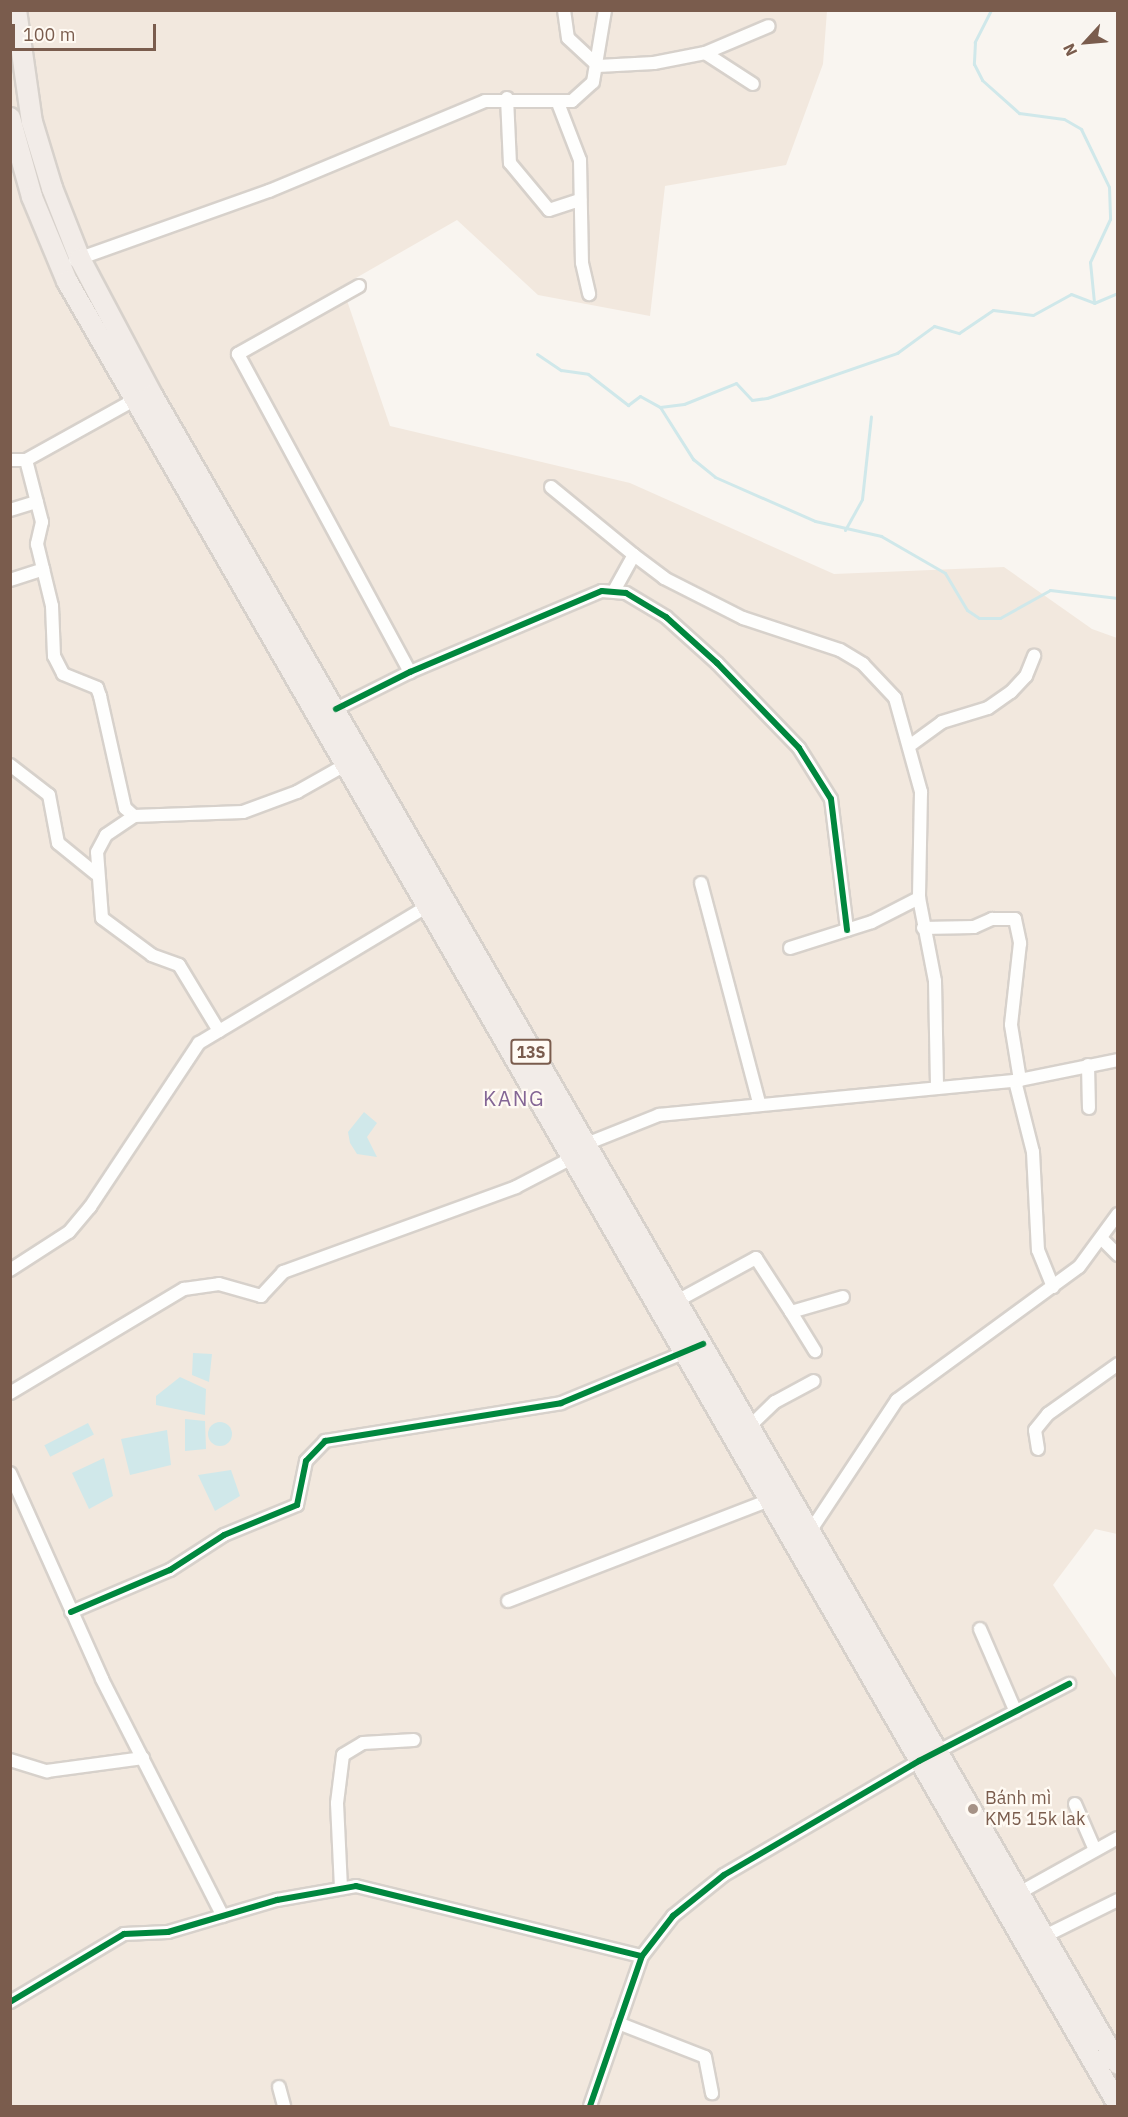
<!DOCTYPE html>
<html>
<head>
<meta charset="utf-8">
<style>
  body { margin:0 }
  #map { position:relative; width:1128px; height:2117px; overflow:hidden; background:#f9f5f0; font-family:"IBM Plex Sans",sans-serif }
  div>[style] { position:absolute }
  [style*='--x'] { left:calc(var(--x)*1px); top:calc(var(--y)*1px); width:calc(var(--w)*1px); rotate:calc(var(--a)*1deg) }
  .residential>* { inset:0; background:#f2e8de }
  .water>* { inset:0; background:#d0e8ea; transform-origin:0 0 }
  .round { border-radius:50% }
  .stream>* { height:3px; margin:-1.5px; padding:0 1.5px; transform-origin:1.5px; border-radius:1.5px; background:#d0e8ea }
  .roads { filter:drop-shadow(2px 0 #d7d1cb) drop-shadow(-2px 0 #d7d1cb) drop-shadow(0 2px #d7d1cb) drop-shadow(0 -2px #d7d1cb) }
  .minor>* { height:12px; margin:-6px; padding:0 6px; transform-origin:6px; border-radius:6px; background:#fefefd }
  .trunk>* { height:20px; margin:-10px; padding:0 10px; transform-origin:10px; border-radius:10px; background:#f2ece8 }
  .cycleway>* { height:6px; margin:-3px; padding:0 3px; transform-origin:3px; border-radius:3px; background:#00873e }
  .dots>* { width:16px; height:16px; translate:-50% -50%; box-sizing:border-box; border:3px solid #fffaf3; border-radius:50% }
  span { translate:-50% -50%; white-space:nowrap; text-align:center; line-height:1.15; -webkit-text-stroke:4.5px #fffaf3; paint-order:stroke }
  .shield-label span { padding:2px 4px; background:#fffaf3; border:2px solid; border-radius:4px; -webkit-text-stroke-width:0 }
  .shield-label { font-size:16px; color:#7a5c4d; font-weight:700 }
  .poi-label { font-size:18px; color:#7a5c4d }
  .left { translate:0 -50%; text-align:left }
  .quarter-label { font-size:21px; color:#846695; letter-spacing:1.5px }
  .frame { position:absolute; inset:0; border:12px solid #7a5c4d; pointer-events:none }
  .north { position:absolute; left:1056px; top:12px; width:60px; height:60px; -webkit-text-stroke:4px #fffaf3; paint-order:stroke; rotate:244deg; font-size:16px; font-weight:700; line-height:24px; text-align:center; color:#7a5c4d }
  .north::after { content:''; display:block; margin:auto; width:21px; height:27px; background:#7a5c4d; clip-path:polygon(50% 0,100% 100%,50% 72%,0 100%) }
  .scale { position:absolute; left:12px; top:24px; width:144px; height:27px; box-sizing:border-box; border:3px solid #7a5c4d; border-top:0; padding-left:8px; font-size:18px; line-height:21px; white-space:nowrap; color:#7a5c4d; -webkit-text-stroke:4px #fffaf3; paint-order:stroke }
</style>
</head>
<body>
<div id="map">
  <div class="residential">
    <i style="clip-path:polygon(11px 11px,827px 11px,823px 64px,786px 165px,665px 186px,650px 316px,538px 295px,457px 220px,342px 286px,390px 426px,630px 483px,834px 574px,1004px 567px,1092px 629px,1117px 638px,1117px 1534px,1095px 1529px,1053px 1585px,1117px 1679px,1117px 2106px,11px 2106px)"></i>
  </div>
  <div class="water">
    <i style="clip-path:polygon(364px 1112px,377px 1123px,367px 1137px,377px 1157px,357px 1154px,350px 1143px,348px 1132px)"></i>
    <i style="clip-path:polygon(193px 1353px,212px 1354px,209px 1382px,192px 1375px)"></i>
    <i style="clip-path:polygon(180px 1377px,206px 1389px,205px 1415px,156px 1405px,156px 1396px)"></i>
    <i style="clip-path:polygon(185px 1419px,205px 1421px,206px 1449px,185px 1451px)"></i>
    <i class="round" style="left:208px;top:1422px;width:24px;height:24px"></i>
    <i style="left:88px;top:1423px;width:13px;height:49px;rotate:63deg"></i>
    <i style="clip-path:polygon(167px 1430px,171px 1465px,130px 1475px,121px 1439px)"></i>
    <i style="clip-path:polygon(104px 1458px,113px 1496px,89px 1509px,72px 1473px)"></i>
    <i style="clip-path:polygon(231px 1470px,240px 1496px,215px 1511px,198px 1475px)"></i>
  </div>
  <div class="stream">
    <i style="--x:991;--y:10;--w:36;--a:117"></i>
    <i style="--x:975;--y:42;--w:22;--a:93"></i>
    <i style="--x:974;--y:64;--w:18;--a:63"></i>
    <i style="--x:982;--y:80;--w:50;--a:41.7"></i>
    <i style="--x:1019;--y:113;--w:45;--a:7.6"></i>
    <i style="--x:1064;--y:119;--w:20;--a:30"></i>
    <i style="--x:1081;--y:129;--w:64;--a:64.2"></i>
    <i style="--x:1109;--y:187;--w:32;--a:88"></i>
    <i style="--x:1110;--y:219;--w:47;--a:114.9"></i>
    <i style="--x:1090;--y:262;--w:40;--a:84.3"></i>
    <i style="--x:537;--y:354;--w:29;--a:34"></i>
    <i style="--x:561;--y:370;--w:27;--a:8"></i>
    <i style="--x:588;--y:374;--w:51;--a:37.8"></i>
    <i style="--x:628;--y:405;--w:15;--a:-37"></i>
    <i style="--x:640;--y:396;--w:23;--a:29"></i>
    <i style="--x:660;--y:407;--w:24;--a:-7"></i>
    <i style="--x:684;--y:404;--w:56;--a:-22"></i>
    <i style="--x:736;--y:383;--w:23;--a:47"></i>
    <i style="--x:752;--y:400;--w:15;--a:-8"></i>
    <i style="--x:767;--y:398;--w:138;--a:-19.1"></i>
    <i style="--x:897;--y:353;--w:46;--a:-36.1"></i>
    <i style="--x:934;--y:326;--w:26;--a:16"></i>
    <i style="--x:959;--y:333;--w:41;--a:-34.1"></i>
    <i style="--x:993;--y:310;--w:40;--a:7.1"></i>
    <i style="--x:1033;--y:315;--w:43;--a:-28.9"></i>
    <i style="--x:1071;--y:294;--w:25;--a:21"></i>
    <i style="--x:1094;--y:303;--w:26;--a:-23"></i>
    <i style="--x:660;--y:407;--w:62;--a:57.6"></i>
    <i style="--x:693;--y:459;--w:28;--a:39"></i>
    <i style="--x:715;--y:477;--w:109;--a:23.7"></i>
    <i style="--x:815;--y:521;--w:68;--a:12.8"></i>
    <i style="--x:881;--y:536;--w:74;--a:30"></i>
    <i style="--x:945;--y:573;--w:43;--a:59.3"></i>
    <i style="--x:967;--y:610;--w:14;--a:34"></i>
    <i style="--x:979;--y:618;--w:21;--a:0"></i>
    <i style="--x:1000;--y:618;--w:57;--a:-29.2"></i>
    <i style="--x:1050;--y:590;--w:68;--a:6.7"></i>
    <i style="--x:845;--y:530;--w:35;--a:-61"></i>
    <i style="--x:862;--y:499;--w:83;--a:-83.8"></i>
  </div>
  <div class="roads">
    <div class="minor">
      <i style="--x:564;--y:10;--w:28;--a:82"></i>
      <i style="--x:568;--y:38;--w:41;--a:43"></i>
      <i style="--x:598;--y:66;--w:56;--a:-3.1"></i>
      <i style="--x:654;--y:63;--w:52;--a:-11.1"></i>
      <i style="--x:705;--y:53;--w:57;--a:32.9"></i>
      <i style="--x:705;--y:53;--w:69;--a:-22.9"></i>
      <i style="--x:507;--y:98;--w:65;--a:87.4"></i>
      <i style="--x:510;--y:163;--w:61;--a:50.3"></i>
      <i style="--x:549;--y:210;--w:33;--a:-18"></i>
      <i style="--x:558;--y:103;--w:61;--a:68.9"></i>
      <i style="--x:580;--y:160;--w:103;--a:88.9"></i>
      <i style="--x:582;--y:263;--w:32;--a:77"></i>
      <i style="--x:75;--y:260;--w:206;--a:-19.6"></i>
      <i style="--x:269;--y:191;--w:234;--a:-22.6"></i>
      <i style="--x:485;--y:101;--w:87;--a:0"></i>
      <i style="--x:572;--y:101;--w:28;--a:-42"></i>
      <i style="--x:593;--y:82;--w:73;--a:-80.5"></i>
      <i style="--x:359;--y:286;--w:139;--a:150.7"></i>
      <i style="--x:238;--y:354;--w:362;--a:61.6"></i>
      <i style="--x:134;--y:400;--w:124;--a:150.9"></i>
      <i style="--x:26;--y:460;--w:64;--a:75.5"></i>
      <i style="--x:42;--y:522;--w:23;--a:103"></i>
      <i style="--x:37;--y:544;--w:64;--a:76.4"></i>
      <i style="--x:52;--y:606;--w:50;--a:87.7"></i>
      <i style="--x:54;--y:656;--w:20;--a:63"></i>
      <i style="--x:63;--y:674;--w:37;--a:22"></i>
      <i style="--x:97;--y:688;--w:9;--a:69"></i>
      <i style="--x:100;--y:696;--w:115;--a:77.4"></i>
      <i style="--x:125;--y:808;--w:12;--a:42"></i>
      <i style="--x:10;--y:460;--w:16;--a:0"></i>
      <i style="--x:551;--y:487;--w:107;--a:39.3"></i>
      <i style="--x:10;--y:510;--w:28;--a:-17"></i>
      <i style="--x:10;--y:580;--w:35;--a:-18"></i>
      <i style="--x:615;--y:589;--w:39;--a:-61"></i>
      <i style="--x:634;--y:555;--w:38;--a:37"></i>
      <i style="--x:664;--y:578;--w:89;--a:26.9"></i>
      <i style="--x:743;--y:618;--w:102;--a:18.3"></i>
      <i style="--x:840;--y:650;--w:27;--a:31"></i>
      <i style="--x:863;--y:664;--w:47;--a:46.7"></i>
      <i style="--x:895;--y:698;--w:98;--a:74.5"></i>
      <i style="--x:921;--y:792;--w:106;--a:91.1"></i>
      <i style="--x:919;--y:898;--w:85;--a:79.1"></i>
      <i style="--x:935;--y:981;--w:107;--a:88.9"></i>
      <i style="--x:336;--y:709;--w:83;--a:-26.6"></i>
      <i style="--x:410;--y:672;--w:208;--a:-22.9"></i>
      <i style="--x:602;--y:591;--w:24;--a:5"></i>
      <i style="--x:626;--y:593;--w:47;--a:31"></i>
      <i style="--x:666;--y:617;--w:69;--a:42"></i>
      <i style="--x:717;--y:663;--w:118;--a:46"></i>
      <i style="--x:799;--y:748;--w:60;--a:57.9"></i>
      <i style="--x:831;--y:799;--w:132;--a:83"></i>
      <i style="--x:912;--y:744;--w:37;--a:-36"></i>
      <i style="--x:942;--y:722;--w:48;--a:-16.9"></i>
      <i style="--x:988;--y:708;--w:28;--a:-35"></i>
      <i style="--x:1011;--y:692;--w:22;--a:-47"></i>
      <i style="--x:1026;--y:676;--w:22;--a:-68"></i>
      <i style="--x:10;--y:765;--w:49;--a:37.6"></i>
      <i style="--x:49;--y:795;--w:49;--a:79.4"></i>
      <i style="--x:58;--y:843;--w:49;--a:39.2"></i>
      <i style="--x:701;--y:883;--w:228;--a:75.2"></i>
      <i style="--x:923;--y:928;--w:51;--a:-1.1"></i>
      <i style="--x:974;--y:927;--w:20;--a:-24"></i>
      <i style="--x:992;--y:919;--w:23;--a:0"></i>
      <i style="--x:1015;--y:919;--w:25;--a:78"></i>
      <i style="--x:1020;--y:943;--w:82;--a:96.3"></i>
      <i style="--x:1011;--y:1025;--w:56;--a:80.7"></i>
      <i style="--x:790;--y:948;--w:86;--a:-17.6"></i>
      <i style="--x:872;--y:922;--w:53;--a:-27.1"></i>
      <i style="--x:219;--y:1031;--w:77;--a:-121.2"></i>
      <i style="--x:179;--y:965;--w:29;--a:-160"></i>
      <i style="--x:152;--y:955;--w:62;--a:-143.5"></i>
      <i style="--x:102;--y:918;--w:66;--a:-94.3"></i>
      <i style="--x:97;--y:852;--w:19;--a:-62"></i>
      <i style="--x:106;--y:835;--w:34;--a:-34"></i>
      <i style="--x:134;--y:816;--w:109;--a:-2.1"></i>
      <i style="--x:243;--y:812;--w:58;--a:-20.3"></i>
      <i style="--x:297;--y:792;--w:55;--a:-29.4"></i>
      <i style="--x:1088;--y:1065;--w:43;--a:88.7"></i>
      <i style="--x:1015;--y:1081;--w:73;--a:75.8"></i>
      <i style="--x:1033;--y:1152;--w:98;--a:87.1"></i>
      <i style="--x:1038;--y:1250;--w:40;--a:68"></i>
      <i style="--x:581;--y:1146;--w:84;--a:-21.7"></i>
      <i style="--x:659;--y:1115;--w:358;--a:-5.5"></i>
      <i style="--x:1015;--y:1081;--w:105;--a:-11.5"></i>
      <i style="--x:1102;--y:1239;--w:23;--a:45"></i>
      <i style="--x:10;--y:1270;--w:70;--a:-32.8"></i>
      <i style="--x:69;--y:1232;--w:33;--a:-50"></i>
      <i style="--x:90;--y:1207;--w:197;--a:-56.4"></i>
      <i style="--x:199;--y:1043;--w:273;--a:-30.9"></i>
      <i style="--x:677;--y:1301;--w:90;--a:-28.6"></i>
      <i style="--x:756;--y:1258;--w:64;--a:57.1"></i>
      <i style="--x:791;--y:1312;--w:54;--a:-16.1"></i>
      <i style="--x:791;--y:1312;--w:46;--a:58.4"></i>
      <i style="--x:10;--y:1393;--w:203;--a:-30.9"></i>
      <i style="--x:184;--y:1289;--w:35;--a:-8"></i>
      <i style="--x:219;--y:1284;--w:44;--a:15.9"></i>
      <i style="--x:261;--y:1296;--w:33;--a:-47"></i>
      <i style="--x:283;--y:1272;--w:248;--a:-20"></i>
      <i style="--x:516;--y:1187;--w:61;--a:-27.4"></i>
      <i style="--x:750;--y:1426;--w:35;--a:-44"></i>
      <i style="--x:775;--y:1402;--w:44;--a:-28.3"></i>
      <i style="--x:1038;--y:1449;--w:19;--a:-99"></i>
      <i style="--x:1035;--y:1430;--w:21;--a:-51"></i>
      <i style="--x:1048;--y:1414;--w:86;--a:-35.5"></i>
      <i style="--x:10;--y:1473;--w:226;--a:65.9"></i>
      <i style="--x:102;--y:1679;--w:266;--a:63"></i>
      <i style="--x:811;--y:1530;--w:156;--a:-56.5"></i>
      <i style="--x:897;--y:1400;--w:225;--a:-36.2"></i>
      <i style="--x:1079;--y:1267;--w:66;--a:-53.7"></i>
      <i style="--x:508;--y:1601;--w:281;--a:-21.1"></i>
      <i style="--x:71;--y:1612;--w:108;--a:-23"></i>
      <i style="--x:170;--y:1570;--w:64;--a:-32.9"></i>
      <i style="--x:224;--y:1535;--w:79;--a:-22.3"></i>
      <i style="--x:297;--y:1505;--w:45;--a:-78.4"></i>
      <i style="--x:306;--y:1461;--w:28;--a:-46"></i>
      <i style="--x:325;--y:1441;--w:239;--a:-9.1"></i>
      <i style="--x:561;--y:1403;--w:139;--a:-22.3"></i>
      <i style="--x:980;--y:1629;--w:90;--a:66.6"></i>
      <i style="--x:10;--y:1760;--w:39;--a:17"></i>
      <i style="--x:47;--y:1771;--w:97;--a:-7.7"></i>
      <i style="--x:1075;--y:1804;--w:50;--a:66.5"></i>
      <i style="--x:341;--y:1888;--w:85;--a:-92.7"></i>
      <i style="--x:337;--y:1803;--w:48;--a:-82.9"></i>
      <i style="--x:343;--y:1755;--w:23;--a:-31"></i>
      <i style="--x:363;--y:1743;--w:51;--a:-3.4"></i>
      <i style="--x:1019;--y:1893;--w:113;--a:-29.1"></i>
      <i style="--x:1045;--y:1936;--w:81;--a:-26.3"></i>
      <i style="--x:10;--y:2002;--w:133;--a:-30.8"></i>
      <i style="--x:124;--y:1934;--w:44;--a:-2.6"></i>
      <i style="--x:168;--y:1932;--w:114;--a:-16.4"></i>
      <i style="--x:277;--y:1900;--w:80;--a:-10"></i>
      <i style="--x:356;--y:1886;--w:294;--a:13.8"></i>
      <i style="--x:618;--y:2023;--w:93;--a:21.3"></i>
      <i style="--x:705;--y:2057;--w:37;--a:79"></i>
      <i style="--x:279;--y:2087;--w:20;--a:75"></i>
      <i style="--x:590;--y:2106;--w:159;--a:-70.9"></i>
      <i style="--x:642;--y:1956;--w:51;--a:-52.2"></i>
      <i style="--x:673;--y:1916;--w:65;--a:-38.8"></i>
      <i style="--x:724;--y:1875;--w:226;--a:-30.3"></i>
      <i style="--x:919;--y:1761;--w:169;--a:-27.2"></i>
    </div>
    <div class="trunk">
      <i style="--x:16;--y:10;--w:113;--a:81.9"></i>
      <i style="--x:32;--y:122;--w:69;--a:73.1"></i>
      <i style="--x:52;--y:188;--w:76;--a:68.5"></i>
      <i style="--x:80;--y:259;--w:154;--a:62.1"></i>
      <i style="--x:152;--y:395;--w:1928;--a:59.94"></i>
      <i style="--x:10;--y:118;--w:82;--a:74.4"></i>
      <i style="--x:32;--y:197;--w:91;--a:67.4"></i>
      <i style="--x:67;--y:281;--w:2104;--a:60.04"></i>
    </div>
  </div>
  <div class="cycleway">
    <i style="--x:336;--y:709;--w:83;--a:-26.6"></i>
    <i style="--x:410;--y:672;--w:208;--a:-22.9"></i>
    <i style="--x:602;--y:591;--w:24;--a:5"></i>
    <i style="--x:626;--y:593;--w:47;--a:31"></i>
    <i style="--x:666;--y:617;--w:69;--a:42"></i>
    <i style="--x:717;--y:663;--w:118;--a:46"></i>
    <i style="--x:799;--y:748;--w:60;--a:57.9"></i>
    <i style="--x:831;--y:799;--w:132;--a:83"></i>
    <i style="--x:71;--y:1612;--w:108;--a:-23"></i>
    <i style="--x:170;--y:1570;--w:64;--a:-32.9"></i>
    <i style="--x:224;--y:1535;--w:79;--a:-22.3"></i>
    <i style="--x:297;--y:1505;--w:45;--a:-78.4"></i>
    <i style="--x:306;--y:1461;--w:28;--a:-46"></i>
    <i style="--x:325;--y:1441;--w:239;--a:-9.1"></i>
    <i style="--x:561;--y:1403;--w:154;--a:-22.6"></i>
    <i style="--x:10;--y:2002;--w:133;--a:-30.8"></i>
    <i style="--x:124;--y:1934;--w:44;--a:-2.6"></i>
    <i style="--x:168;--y:1932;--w:114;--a:-16.4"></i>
    <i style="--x:277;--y:1900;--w:80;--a:-10"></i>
    <i style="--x:356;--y:1886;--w:294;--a:13.8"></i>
    <i style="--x:590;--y:2106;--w:159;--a:-70.9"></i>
    <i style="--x:642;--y:1956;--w:51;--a:-52.2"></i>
    <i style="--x:673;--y:1916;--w:65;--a:-38.8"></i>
    <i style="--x:724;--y:1875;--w:226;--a:-30.3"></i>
    <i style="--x:919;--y:1761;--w:169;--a:-27.2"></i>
  </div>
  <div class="dots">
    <i style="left:973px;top:1809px;background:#a69286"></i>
  </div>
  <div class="shield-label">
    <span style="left:531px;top:1052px">13S</span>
  </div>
  <div class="poi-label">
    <span class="left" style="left:985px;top:1809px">Bánh mì<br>KM5 15k lak</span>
  </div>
  <div class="quarter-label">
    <span style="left:514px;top:1098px">KANG</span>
  </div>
  <div class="frame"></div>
  <div class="north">N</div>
  <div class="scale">100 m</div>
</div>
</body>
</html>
